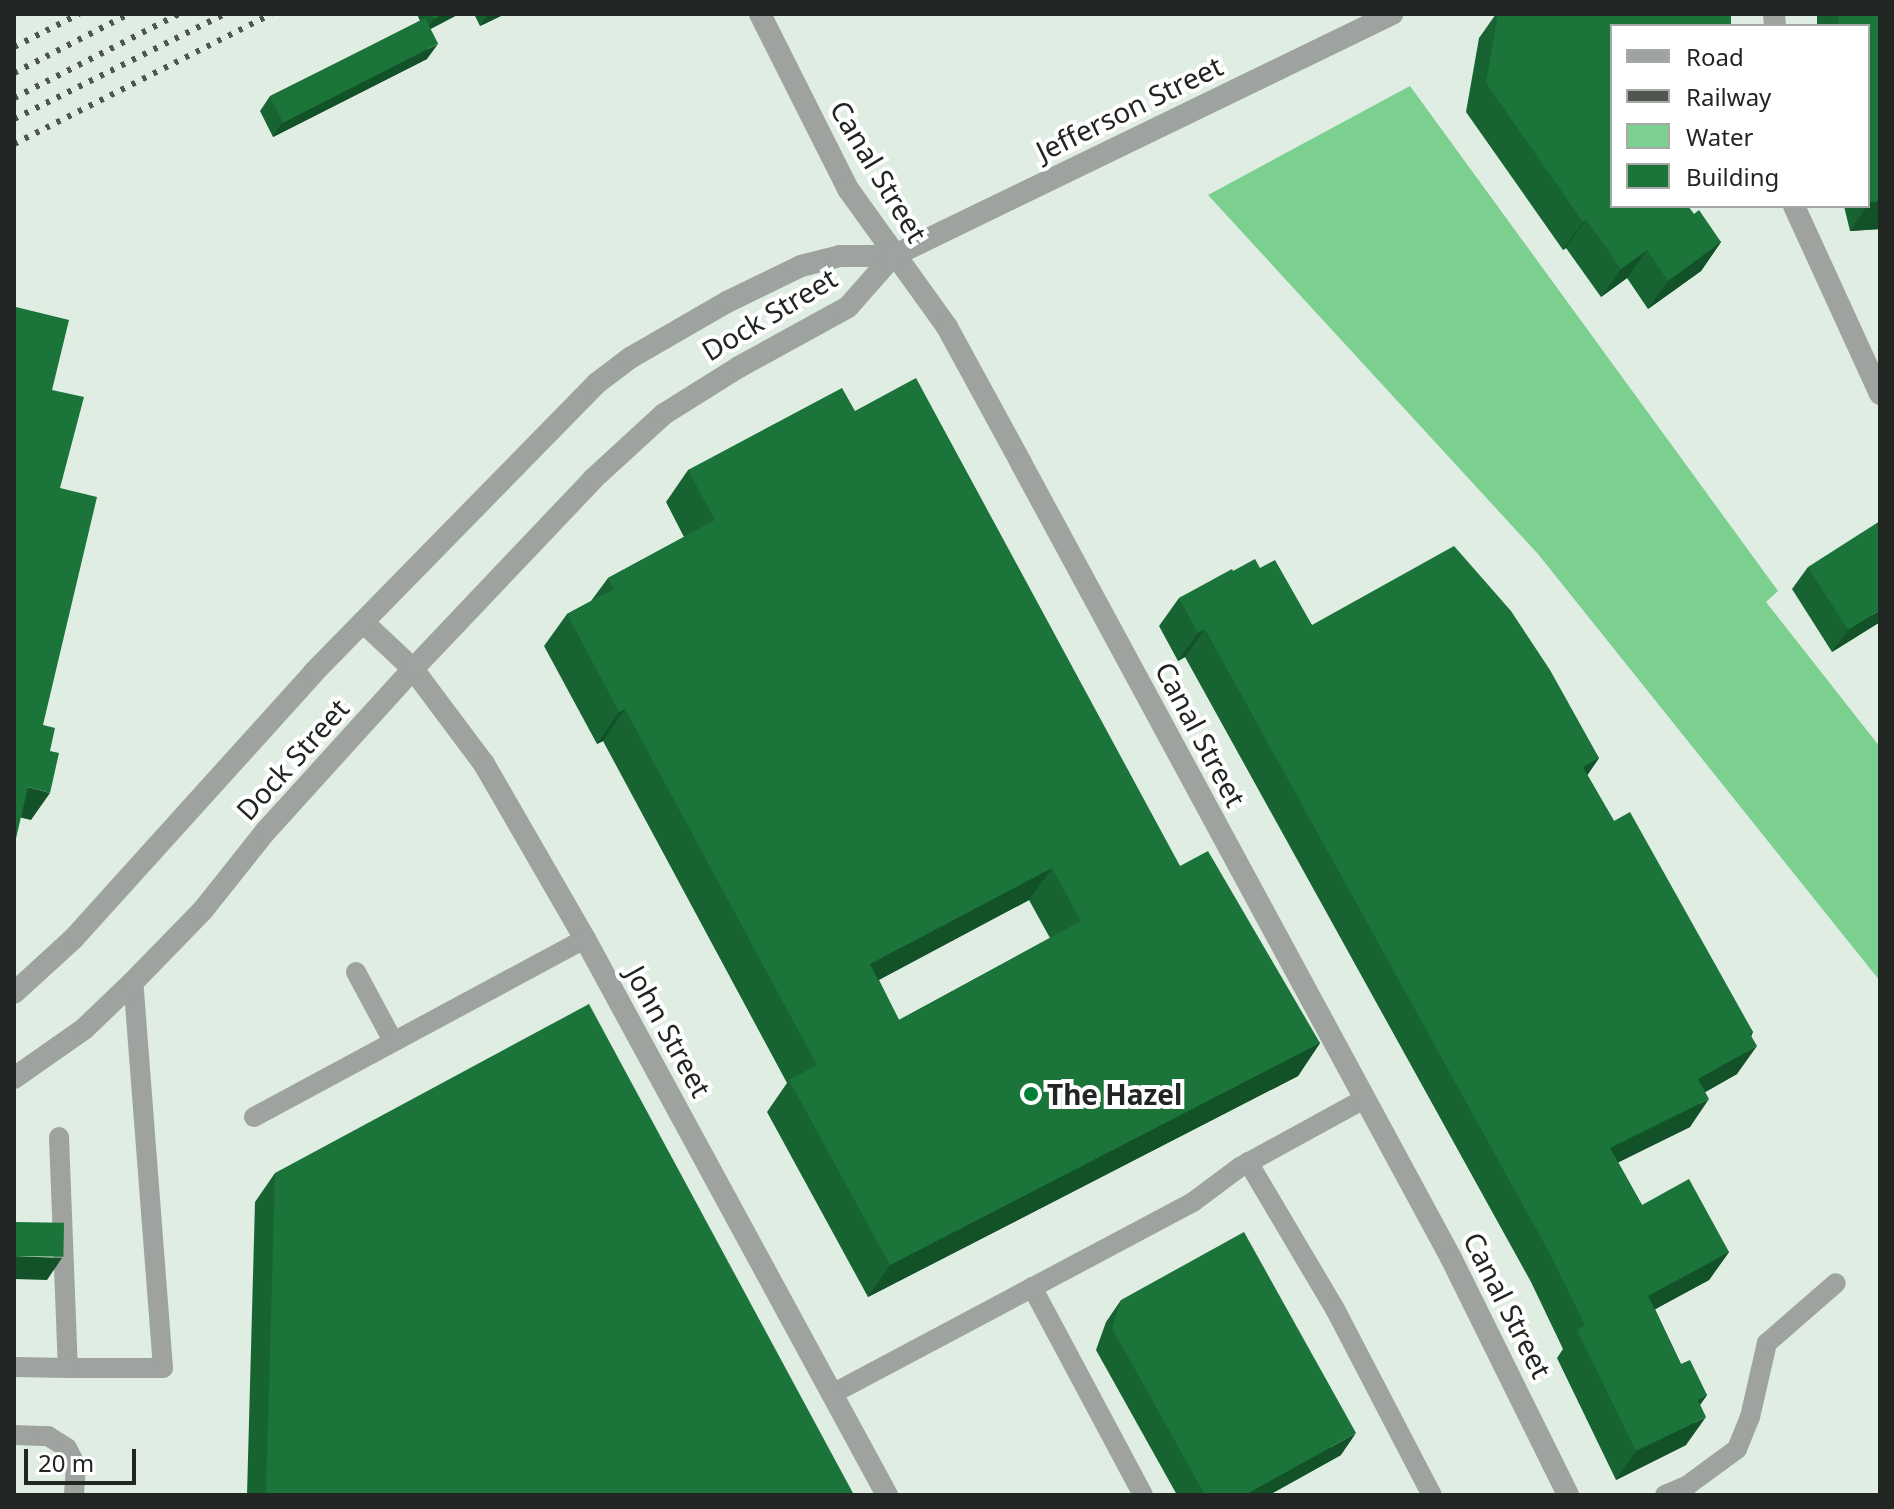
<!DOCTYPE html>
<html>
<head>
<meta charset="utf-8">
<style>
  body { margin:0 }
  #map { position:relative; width:1894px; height:1509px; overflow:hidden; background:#e0ede2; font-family:"Noto Sans",sans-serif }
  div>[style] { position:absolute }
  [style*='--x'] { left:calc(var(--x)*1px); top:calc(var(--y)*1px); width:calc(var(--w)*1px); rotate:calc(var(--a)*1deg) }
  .water>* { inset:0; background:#7bcf8f }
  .service>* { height:20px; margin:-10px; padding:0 10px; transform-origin:10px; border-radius:10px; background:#9ea39f }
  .minor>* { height:22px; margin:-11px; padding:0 11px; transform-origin:11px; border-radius:11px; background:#9ea39f }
  .tertiary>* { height:22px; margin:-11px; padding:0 11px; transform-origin:11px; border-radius:11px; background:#9ea39f }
  .rail>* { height:6px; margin-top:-3px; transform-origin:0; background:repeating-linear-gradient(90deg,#4f5650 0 4px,transparent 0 12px) }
  .wall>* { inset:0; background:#176432 }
  .shaded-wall>* { inset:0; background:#135129 }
  .building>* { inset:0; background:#1b743a; transform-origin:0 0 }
  .dots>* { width:22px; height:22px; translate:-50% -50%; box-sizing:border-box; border:4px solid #fff; border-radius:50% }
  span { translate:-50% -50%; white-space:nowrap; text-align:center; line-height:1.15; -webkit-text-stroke:8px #fff; paint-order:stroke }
  .street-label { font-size:28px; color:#212622 }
  .poi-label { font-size:28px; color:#212622; font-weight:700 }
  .left { translate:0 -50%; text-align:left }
  .frame { position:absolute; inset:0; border:16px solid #212622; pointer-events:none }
  .legend { position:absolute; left:1610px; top:24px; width:260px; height:184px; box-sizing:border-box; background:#fff; border:2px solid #a6a8a7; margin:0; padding:10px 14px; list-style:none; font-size:24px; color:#212622 }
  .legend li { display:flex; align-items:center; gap:16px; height:40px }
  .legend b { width:40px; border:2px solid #a6a8a7 }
  .scale { position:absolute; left:24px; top:1449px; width:112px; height:36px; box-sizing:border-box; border:4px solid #212622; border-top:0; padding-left:10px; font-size:24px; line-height:28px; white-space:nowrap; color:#212622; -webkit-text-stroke:6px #fff; paint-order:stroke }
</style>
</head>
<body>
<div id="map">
  <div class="water">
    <i style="clip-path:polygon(1410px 86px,1778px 591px,1766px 602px,1880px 747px,1880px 981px,1538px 554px,1208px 195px)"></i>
  </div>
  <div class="service">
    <i style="--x:356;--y:972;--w:78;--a:61.8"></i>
    <i style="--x:254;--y:1117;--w:376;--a:-28.3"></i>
    <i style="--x:59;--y:1137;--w:231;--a:87.8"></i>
    <i style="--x:68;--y:1368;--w:95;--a:0"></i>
    <i style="--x:163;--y:1368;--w:387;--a:-94.4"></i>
    <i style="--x:1248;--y:1162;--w:171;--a:59.4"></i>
    <i style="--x:1335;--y:1309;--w:210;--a:62.5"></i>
    <i style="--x:1032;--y:1287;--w:236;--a:61.9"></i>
    <i style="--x:14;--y:1367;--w:54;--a:1.1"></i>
    <i style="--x:832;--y:1394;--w:409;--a:-28"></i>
    <i style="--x:1193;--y:1202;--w:59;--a:-36.7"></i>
    <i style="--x:1240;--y:1167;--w:141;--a:-28.7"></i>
    <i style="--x:14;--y:1435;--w:34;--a:2"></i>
    <i style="--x:48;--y:1436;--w:22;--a:32"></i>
    <i style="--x:67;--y:1448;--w:20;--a:63"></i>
    <i style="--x:76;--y:1466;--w:29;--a:94"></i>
    <i style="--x:1665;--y:1495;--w:25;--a:-23"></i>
    <i style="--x:1688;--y:1485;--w:61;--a:-36.3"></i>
    <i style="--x:1737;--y:1449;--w:35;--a:-68"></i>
    <i style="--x:1750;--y:1417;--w:76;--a:-77.1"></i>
    <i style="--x:1767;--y:1343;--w:91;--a:-41"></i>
  </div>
  <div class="minor">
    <i style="--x:1774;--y:14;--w:12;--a:85"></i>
    <i style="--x:1794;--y:206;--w:207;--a:65.4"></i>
    <i style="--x:363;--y:622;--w:69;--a:43.2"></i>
    <i style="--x:413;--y:669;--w:119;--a:53.2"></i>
    <i style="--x:484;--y:764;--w:202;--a:60"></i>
    <i style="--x:585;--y:939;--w:633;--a:61.49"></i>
  </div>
  <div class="tertiary">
    <i style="--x:760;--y:14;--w:196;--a:63.3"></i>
    <i style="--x:848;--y:189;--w:170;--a:54.3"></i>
    <i style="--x:947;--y:327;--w:155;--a:61.4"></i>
    <i style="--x:1021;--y:463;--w:904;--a:61.59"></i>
    <i style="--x:1451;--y:1258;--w:264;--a:63.7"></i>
    <i style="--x:14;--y:993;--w:81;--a:-42.5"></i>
    <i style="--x:74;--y:938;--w:358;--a:-47.9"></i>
    <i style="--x:314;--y:672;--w:404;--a:-45.6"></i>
    <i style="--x:597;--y:383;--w:41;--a:-37.1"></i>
    <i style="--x:630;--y:358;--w:112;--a:-30"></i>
    <i style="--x:727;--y:302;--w:82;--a:-25.9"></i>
    <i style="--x:801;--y:266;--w:40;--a:-14.4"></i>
    <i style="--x:840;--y:256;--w:53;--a:0"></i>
    <i style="--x:14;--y:1078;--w:85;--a:-35"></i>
    <i style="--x:84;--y:1029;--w:68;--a:-43.8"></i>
    <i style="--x:133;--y:982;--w:100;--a:-45.8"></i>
    <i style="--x:203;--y:910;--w:100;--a:-51.5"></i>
    <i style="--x:265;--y:832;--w:220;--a:-47.8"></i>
    <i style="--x:413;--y:669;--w:262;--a:-46.5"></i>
    <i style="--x:593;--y:479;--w:96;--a:-42.5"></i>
    <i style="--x:664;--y:414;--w:89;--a:-32.1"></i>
    <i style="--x:739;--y:367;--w:124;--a:-28.8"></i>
    <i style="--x:848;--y:307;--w:68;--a:-48.6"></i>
    <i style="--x:893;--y:256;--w:555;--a:-25.87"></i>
  </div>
  <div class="rail">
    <i style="--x:14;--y:47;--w:73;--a:-26.9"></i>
    <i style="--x:14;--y:73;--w:129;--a:-27.2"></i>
    <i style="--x:14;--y:98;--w:185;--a:-27"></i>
    <i style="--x:14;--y:119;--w:236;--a:-26.5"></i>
    <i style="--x:14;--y:144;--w:288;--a:-26.8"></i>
  </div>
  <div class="wall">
    <i style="clip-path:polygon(417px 14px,459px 14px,430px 29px,427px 59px,273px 137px,260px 111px,270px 96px,420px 21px)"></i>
    <i style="clip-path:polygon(474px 14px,505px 14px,480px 26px)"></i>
    <i style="clip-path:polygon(1496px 14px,1731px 14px,1612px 206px,1694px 214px,1721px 242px,1701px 271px,1648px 309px,1627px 278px,1601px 297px,1566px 248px,1563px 250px,1466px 112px,1479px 38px)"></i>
    <i style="clip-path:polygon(1817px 14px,1880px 14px,1880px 229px,1850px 231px,1844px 206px,1868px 206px,1868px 26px,1817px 26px)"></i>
    <i style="clip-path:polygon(evenodd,855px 411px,1180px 866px,1320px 1043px,1298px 1076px,868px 1297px,767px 1112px,787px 1083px,603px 741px,597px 744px,544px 646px,567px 614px,591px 601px,608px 578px,684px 537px,666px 502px,688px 470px,855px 411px,1029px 900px,1050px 938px,899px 1020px,879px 980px,1029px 900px)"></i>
    <i style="clip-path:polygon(1808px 567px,1880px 622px,1832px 652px,1792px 589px)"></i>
    <i style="clip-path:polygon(1260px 568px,1312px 625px,1599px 758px,1587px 775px,1614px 821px,1753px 1032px,1737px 1074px,1705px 1092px,1690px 1127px,1618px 1162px,1642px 1205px,1729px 1252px,1709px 1280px,1655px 1309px,1681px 1364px,1707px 1395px,1700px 1405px,1686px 1445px,1616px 1480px,1557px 1358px,1563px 1349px,1531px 1282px,1185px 657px,1178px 661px,1159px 626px,1179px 598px,1233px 571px)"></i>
    <i style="clip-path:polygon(275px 1173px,854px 1495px,247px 1495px,255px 1202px)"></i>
    <i style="clip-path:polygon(1121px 1300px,1341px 1455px,1269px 1495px,1177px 1495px,1096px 1350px,1106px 1322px)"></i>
  </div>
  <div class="shaded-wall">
    <i style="clip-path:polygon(443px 14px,459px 14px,425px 32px,434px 19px)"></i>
    <i style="clip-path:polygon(488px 14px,505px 14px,480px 26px)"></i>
    <i style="clip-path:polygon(438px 44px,427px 59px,273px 137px,283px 121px)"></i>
    <i style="clip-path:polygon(1880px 201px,1880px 229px,1850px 231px,1870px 202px)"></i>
    <i style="clip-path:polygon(1586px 219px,1566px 248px,1563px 250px,1583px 222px)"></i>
    <i style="clip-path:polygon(1721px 242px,1701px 271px,1648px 309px,1668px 281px)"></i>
    <i style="clip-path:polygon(1647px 250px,1627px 278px,1601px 297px,1621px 269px)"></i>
    <i style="clip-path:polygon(1880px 610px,1880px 622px,1832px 652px,1848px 630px)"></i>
    <i style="clip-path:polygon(1205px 629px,1185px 657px,1178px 661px,1198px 633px)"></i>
    <i style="clip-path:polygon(625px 709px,603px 741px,597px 744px,619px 712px)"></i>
    <i style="clip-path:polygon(1599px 758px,1580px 786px,1583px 767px)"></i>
    <i style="clip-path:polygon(28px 787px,50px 793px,31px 820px,14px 816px)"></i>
    <i style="clip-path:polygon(1052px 868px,1029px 900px,848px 996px,870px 964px)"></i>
    <i style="clip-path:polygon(1753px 1032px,1734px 1058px,1757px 1046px,1737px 1074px,1679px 1107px,1698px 1079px)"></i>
    <i style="clip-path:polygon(1320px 1043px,1298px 1076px,868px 1297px,890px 1265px)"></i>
    <i style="clip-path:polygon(1709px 1099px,1690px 1127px,1591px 1176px,1610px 1148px)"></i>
    <i style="clip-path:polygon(1729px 1252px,1709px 1280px,1628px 1324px,1648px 1296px)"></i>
    <i style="clip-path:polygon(14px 1256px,62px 1258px,47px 1280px,14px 1279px)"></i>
    <i style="clip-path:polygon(1707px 1395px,1687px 1423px,1698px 1400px)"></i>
    <i style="clip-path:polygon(1706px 1417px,1686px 1445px,1616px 1480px,1636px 1451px)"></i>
    <i style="clip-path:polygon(1356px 1433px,1341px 1455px,1269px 1495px,1245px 1495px)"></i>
  </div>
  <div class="building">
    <i style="clip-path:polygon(432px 14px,443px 14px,434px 19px)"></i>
    <i style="clip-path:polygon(1498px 14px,1731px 14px,1731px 26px,1612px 26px,1612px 206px,1688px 206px,1694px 214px,1699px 210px,1721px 242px,1668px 281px,1647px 250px,1621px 269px,1586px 219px,1583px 222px,1486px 83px)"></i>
    <i style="clip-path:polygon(1838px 14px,1880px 14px,1880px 201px,1870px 202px,1868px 194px,1868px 26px,1839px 26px)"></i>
    <i style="left:425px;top:18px;width:29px;height:174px;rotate:63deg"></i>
    <i style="clip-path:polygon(16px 307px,69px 320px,52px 390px,84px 397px,60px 488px,97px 497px,43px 725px,55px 728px,50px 751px,59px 753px,50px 793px,28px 787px,14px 847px,14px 315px)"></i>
    <i style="clip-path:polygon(evenodd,916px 378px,1180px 866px,1208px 851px,1320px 1043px,890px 1265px,789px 1080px,817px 1065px,625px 709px,619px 712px,567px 614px,614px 589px,608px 578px,715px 520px,688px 470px,842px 388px,855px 411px,916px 378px,1052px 868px,1081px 921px,899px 1020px,870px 964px,1052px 868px)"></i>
    <i style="clip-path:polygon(1880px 521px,1880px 610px,1848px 630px,1808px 567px)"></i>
    <i style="clip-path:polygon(1454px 546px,1511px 611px,1550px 670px,1599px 758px,1583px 767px,1614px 821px,1630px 812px,1753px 1032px,1750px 1034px,1757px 1046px,1698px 1079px,1709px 1099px,1610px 1148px,1642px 1205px,1689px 1179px,1729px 1252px,1648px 1296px,1681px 1364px,1690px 1360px,1707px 1395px,1698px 1400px,1706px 1417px,1636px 1451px,1577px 1330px,1585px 1325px,1550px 1254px,1205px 629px,1198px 633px,1179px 598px,1232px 569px,1233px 571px,1255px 559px,1260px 568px,1275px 560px,1312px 625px)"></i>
    <i style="clip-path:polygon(589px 1004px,854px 1495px,266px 1495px,275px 1173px)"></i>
    <i style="left:14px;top:1222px;width:50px;height:34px;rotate:1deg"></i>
    <i style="clip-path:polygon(1244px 1232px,1356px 1433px,1245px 1495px,1205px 1495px,1112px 1328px,1121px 1300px)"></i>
  </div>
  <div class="dots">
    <i style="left:1031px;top:1094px;background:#007f39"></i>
  </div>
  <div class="street-label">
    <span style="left:1129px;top:108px;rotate:-26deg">Jefferson Street</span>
    <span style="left:879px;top:171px;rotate:59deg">Canal Street</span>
    <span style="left:769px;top:314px;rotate:-31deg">Dock Street</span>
    <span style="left:1201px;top:734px;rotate:62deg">Canal Street</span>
    <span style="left:292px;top:759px;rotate:-48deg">Dock Street</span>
    <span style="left:669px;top:1031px;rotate:61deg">John Street</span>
    <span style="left:1508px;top:1305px;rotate:63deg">Canal Street</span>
  </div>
  <div class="poi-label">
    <span class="left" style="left:1047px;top:1094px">The Hazel</span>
  </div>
  <div class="frame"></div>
  <ul class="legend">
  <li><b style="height:10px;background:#9ea39f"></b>Road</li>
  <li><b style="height:10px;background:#4f5650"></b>Railway</li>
  <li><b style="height:22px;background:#7bcf8f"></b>Water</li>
  <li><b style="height:22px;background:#1b743a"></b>Building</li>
  </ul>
  <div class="scale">20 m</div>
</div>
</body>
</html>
